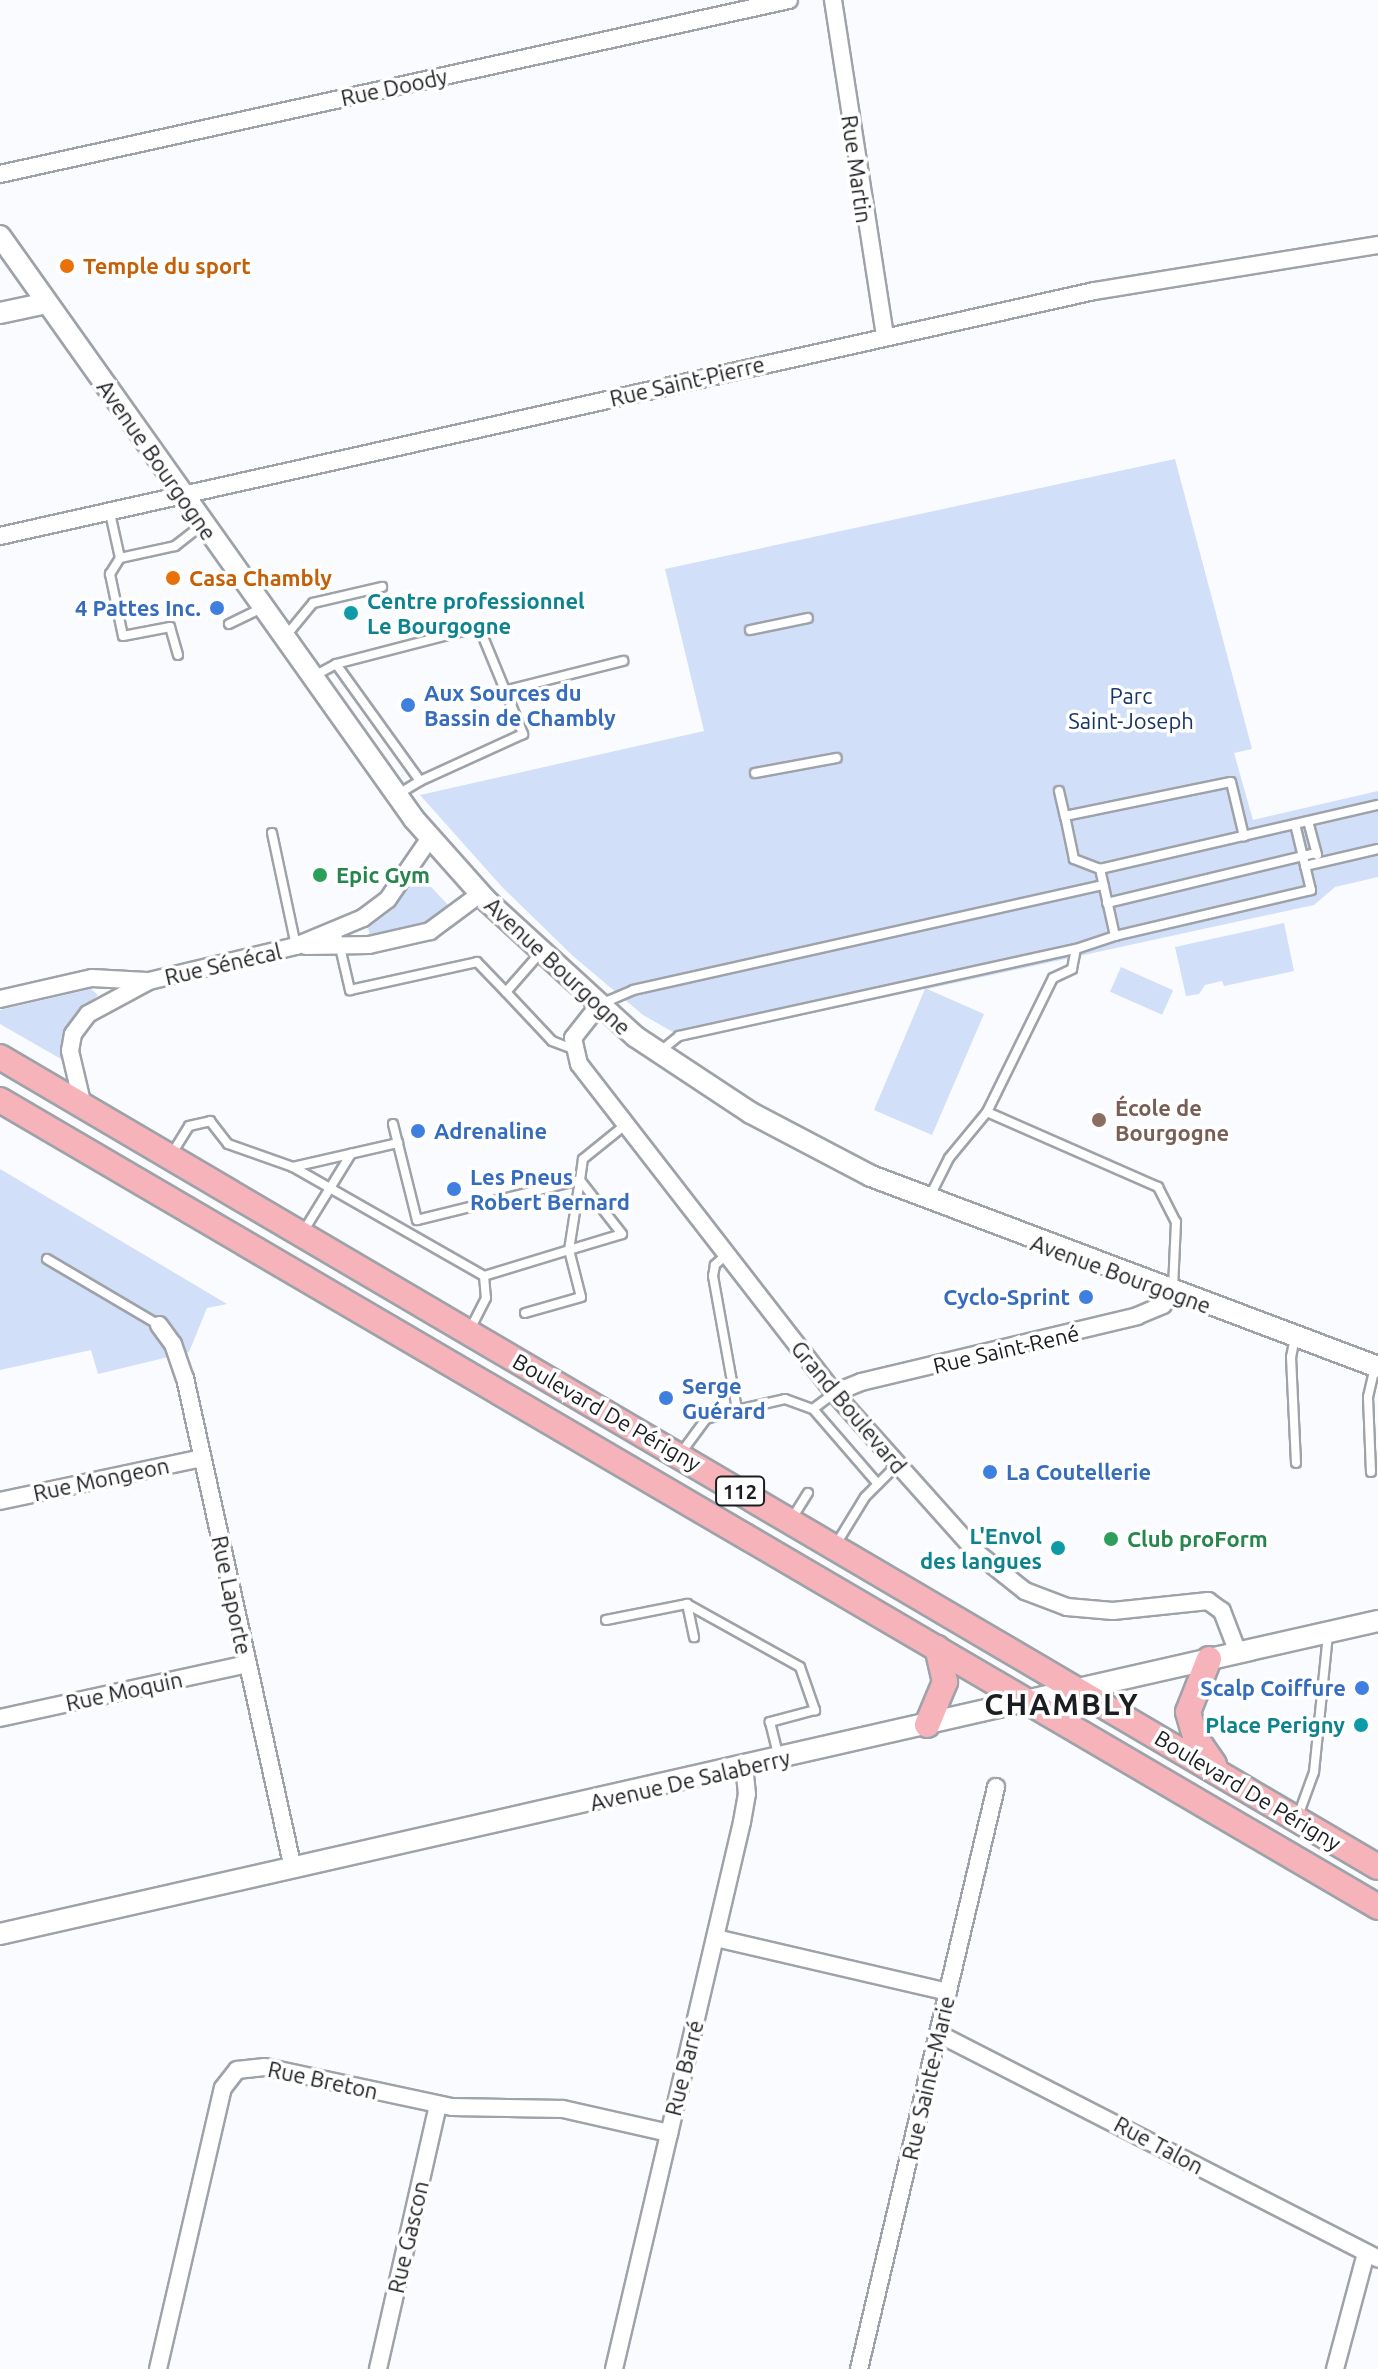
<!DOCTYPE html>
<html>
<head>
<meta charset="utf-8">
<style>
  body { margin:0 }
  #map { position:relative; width:1378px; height:2369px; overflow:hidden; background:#f9fbfe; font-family:Ubuntu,sans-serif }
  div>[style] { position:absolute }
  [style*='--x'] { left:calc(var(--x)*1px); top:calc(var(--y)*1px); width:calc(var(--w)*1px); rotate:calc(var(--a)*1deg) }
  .green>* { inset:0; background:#d1dff8; transform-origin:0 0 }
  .roads { filter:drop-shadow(2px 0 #9ea2a9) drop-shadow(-2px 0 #9ea2a9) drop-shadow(0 2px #9ea2a9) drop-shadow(0 -2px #9ea2a9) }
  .service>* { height:8px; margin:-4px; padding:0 4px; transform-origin:4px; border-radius:4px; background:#fff }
  .minor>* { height:16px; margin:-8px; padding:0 8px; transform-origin:8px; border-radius:8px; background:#fff }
  .tertiary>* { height:20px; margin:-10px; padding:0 10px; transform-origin:10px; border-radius:10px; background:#fff }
  .primary>* { height:24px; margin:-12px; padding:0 12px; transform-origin:12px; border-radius:12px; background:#f6b3ba }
  .dots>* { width:22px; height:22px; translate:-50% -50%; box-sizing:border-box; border:4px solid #fff; border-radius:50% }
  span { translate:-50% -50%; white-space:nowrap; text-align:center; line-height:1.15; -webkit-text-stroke:7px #fff; paint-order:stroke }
  .shield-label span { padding:2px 6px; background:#fff; border:2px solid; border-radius:6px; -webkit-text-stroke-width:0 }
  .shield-label { font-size:20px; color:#1c1d20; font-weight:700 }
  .street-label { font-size:22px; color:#1c1d20 }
  .food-label { font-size:22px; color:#c56008; font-weight:700 }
  .left { translate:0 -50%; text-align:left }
  .culture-label { font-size:22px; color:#0d838f; font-weight:700 }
  .right { translate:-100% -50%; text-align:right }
  .shop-label { font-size:22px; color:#366cbe; font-weight:700 }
  .park-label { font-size:22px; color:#193469 }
  .leisure-label { font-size:22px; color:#27864d; font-weight:700 }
  .education-label { font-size:22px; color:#785e54; font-weight:700 }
  .district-label { font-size:30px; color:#1c1d20; font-weight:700; letter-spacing:2px }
</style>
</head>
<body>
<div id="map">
  <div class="green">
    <i style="clip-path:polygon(1175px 459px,1252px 749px,1234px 753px,1253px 820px,1378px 791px,1378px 877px,1335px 887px,1314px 905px,927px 989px,984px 1014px,932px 1135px,874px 1110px,925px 989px,687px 1040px,643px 1015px,573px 956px,503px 888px,420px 795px,704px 731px,665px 569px)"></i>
    <i style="clip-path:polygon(419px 874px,449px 906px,447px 910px,438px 919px,370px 936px,368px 928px,392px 910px)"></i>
    <i style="clip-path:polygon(1284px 923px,1294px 971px,1224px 986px,1222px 981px,1205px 985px,1199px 994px,1186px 996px,1175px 947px)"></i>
    <i style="left:1121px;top:967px;width:57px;height:27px;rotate:24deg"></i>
    <i style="clip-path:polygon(91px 989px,98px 995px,69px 1022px,61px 1059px,0 1024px,0 1010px)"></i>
    <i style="clip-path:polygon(0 1169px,227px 1304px,207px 1308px,189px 1352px,98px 1374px,91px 1350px,0 1370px)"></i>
  </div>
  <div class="roads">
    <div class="service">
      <i style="--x:110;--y:513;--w:46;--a:77.5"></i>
      <i style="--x:120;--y:558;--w:56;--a:-12.3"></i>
      <i style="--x:175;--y:546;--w:34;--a:-38"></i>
      <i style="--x:120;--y:558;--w:19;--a:122"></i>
      <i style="--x:110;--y:574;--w:63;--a:78.2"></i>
      <i style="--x:123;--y:636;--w:48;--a:-10.8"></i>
      <i style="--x:170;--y:627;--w:29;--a:74"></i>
      <i style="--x:229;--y:624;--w:37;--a:-26"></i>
      <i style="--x:750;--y:630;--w:59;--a:-11.7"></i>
      <i style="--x:285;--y:637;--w:44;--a:-50.5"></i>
      <i style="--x:313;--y:603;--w:71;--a:-13.1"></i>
      <i style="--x:336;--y:664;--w:148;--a:-14.5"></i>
      <i style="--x:479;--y:627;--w:116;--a:67.6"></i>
      <i style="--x:523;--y:734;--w:113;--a:155.5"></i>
      <i style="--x:312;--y:677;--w:27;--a:-28"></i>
      <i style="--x:336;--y:664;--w:144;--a:54.3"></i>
      <i style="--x:420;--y:781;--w:27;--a:149"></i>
      <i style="--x:508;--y:690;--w:119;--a:-14.2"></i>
      <i style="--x:755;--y:773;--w:83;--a:-10.4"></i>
      <i style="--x:1059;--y:791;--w:26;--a:77"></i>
      <i style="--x:1308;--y:821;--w:35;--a:75"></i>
      <i style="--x:1295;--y:824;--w:68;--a:76.4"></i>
      <i style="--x:1311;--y:890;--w:201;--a:166.8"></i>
      <i style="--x:1115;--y:936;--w:69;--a:-102.6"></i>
      <i style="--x:1100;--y:869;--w:285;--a:-13"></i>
      <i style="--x:272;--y:833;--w:116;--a:78"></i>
      <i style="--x:1305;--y:866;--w:75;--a:-13.1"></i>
      <i style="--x:1100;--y:869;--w:28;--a:-159"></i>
      <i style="--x:1074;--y:859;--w:44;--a:-101.8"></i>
      <i style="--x:1065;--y:816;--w:169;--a:-11.6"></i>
      <i style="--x:1231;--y:782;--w:56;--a:76.5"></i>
      <i style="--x:1107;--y:903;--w:215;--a:-13.5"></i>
      <i style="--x:336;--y:930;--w:62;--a:76.9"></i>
      <i style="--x:350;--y:990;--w:130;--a:-12.4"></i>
      <i style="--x:477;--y:962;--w:42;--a:46"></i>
      <i style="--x:506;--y:992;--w:53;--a:-48.8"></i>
      <i style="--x:506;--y:992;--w:67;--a:46.8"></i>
      <i style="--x:552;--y:1041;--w:22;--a:21"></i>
      <i style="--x:603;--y:1003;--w:33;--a:-23"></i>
      <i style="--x:633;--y:990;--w:482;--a:-12.6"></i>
      <i style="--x:658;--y:1053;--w:27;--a:-39"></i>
      <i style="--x:679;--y:1036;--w:406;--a:-12.4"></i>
      <i style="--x:1076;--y:949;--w:41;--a:-18.4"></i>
      <i style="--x:987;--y:1112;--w:187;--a:23.7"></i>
      <i style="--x:1158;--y:1187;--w:39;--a:63"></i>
      <i style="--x:1176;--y:1222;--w:66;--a:92.6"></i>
      <i style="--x:393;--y:1124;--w:99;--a:76"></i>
      <i style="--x:417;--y:1220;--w:168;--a:-13.8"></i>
      <i style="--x:580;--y:1180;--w:21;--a:-82"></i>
      <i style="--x:583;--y:1159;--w:54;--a:-39"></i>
      <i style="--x:171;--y:1155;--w:34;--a:-58"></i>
      <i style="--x:189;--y:1126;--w:22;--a:-13"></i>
      <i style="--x:210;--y:1121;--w:29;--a:52"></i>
      <i style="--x:228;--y:1144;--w:69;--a:19.5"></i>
      <i style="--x:293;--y:1167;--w:108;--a:-12.9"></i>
      <i style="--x:293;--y:1167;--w:220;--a:29.7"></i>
      <i style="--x:484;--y:1276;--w:22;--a:85"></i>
      <i style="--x:486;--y:1298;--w:37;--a:117"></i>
      <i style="--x:930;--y:1196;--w:42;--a:-63.4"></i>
      <i style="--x:949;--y:1158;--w:60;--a:-50.4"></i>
      <i style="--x:987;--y:1112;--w:149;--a:-63.8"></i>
      <i style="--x:1053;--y:978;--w:21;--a:-25"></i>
      <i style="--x:1072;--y:969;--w:20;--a:-79"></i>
      <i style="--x:303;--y:1232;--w:92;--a:-58.4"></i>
      <i style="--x:726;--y:1255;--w:15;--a:138"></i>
      <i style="--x:715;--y:1265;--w:11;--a:100"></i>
      <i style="--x:713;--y:1276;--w:136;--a:79.8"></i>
      <i style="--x:737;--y:1410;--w:49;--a:-12.9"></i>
      <i style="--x:785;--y:1399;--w:30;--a:20"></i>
      <i style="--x:813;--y:1409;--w:99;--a:49.1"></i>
      <i style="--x:47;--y:1259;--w:130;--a:30.5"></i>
      <i style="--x:484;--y:1276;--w:89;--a:-17"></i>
      <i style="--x:569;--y:1250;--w:71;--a:-81.1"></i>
      <i style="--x:525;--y:1313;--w:58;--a:-15.9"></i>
      <i style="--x:581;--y:1297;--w:49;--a:-104.3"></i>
      <i style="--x:569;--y:1250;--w:55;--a:-16.8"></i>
      <i style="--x:622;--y:1234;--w:68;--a:-127.9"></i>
      <i style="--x:1295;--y:1337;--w:20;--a:101"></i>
      <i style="--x:1291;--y:1357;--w:106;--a:87.3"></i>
      <i style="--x:813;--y:1409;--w:26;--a:-37"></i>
      <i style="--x:681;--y:1453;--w:42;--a:-53.7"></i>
      <i style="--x:706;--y:1419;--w:32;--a:-16"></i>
      <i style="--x:1371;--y:1472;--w:75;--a:-92.3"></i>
      <i style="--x:1368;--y:1397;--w:32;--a:-77"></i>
      <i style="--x:791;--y:1520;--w:32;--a:-58"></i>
      <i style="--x:835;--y:1546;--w:57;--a:-58.5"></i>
      <i style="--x:865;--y:1497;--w:45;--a:-45"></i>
      <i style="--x:687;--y:1604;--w:34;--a:78"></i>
      <i style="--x:606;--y:1620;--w:83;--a:-11.2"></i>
      <i style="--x:687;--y:1604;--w:129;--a:29.1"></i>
      <i style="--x:800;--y:1667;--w:46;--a:70.8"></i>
      <i style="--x:815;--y:1710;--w:47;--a:165.1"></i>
      <i style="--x:770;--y:1722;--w:37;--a:76"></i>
      <i style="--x:1298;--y:1816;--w:47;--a:-70"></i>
      <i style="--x:1314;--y:1772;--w:139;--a:-84.2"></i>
    </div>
    <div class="minor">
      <i style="--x:833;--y:0;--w:341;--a:81.2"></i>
      <i style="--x:0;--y:174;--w:808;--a:-12.44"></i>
      <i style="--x:0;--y:536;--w:1121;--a:-12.62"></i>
      <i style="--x:1094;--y:291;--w:288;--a:-9.2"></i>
      <i style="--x:306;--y:946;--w:63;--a:-0.9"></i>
      <i style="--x:369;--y:945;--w:63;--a:-12.9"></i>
      <i style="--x:430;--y:931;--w:62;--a:-36.5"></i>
      <i style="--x:0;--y:999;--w:94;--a:-12.9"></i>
      <i style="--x:92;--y:978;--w:55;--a:3.1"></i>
      <i style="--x:599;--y:1005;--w:42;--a:128.2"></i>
      <i style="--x:573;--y:1038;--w:27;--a:77"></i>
      <i style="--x:579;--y:1064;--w:416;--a:52.2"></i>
      <i style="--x:834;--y:1393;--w:213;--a:48.2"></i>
      <i style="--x:976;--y:1552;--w:63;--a:38.5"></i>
      <i style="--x:1025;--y:1591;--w:45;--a:20.9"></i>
      <i style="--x:1067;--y:1607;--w:46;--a:5"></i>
      <i style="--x:1113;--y:1611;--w:96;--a:-6"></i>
      <i style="--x:1208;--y:1601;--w:17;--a:36"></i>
      <i style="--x:1222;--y:1611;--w:45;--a:69.1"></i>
      <i style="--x:83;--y:1106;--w:57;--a:-103.3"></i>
      <i style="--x:70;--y:1051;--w:17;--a:-80"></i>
      <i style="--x:73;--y:1034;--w:25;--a:-53"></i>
      <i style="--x:88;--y:1014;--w:69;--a:-28.4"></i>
      <i style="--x:149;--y:981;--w:151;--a:-13.4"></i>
      <i style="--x:296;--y:946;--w:73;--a:-22.7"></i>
      <i style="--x:363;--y:918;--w:31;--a:-37"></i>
      <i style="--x:388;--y:899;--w:74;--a:-55.5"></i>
      <i style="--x:159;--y:1325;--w:24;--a:54"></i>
      <i style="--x:173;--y:1344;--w:36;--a:71"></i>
      <i style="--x:185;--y:1378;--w:503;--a:77.59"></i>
      <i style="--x:834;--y:1393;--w:29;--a:-22"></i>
      <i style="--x:861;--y:1382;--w:284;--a:-13.4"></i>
      <i style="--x:1137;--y:1316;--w:28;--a:-23"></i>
      <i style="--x:1163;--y:1305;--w:15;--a:-53"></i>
      <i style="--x:0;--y:1501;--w:207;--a:-12"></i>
      <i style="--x:0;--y:1718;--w:253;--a:-12.3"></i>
      <i style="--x:716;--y:1938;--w:238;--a:13.1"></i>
      <i style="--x:939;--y:2034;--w:493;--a:27.1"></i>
      <i style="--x:158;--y:2369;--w:288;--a:-77"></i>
      <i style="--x:223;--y:2088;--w:23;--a:-52"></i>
      <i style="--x:237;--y:2070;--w:28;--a:-6"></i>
      <i style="--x:265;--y:2067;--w:191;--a:12.1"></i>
      <i style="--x:452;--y:2107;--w:111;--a:1"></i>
      <i style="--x:563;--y:2109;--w:109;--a:12.8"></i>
      <i style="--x:378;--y:2369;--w:271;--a:-77.2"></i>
      <i style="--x:614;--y:2369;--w:562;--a:-76.83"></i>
      <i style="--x:742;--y:1822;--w:28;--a:-80"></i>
      <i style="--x:747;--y:1794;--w:27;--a:-96"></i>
      <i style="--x:859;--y:2369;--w:598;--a:-76.75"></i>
      <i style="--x:1335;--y:2369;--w:120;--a:-75"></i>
    </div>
    <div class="tertiary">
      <i style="--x:0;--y:236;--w:715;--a:54.62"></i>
      <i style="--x:414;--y:819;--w:111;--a:48.3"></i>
      <i style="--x:488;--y:902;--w:200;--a:42.4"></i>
      <i style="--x:636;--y:1037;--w:138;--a:33.5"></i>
      <i style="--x:751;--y:1113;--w:136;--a:27.7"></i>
      <i style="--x:871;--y:1176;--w:542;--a:20.64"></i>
      <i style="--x:0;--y:313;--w:48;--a:-12"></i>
      <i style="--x:0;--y:1934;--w:1413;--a:-12.8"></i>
    </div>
    <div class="primary">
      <i style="--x:0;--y:1057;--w:1598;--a:30.45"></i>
      <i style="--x:0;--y:1100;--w:1597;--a:30.35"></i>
      <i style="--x:1209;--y:1659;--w:57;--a:111.6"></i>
      <i style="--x:1188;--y:1712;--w:26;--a:74"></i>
      <i style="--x:1195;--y:1737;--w:33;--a:55"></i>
      <i style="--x:927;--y:1725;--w:47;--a:-67.3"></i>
      <i style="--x:945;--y:1682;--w:35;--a:-103"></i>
    </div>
  </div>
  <div class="dots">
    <i style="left:67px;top:266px;background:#e8710a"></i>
    <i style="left:173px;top:578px;background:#e8710a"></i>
    <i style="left:217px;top:608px;background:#3f7fe0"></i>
    <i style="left:351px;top:613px;background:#0f9aa8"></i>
    <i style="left:408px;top:705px;background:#3f7fe0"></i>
    <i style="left:320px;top:875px;background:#2e9e5b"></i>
    <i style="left:1099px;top:1120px;background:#8d6e63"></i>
    <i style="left:418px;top:1131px;background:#3f7fe0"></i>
    <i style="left:454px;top:1189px;background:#3f7fe0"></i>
    <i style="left:1086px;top:1297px;background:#3f7fe0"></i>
    <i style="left:666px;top:1398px;background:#3f7fe0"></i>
    <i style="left:990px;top:1472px;background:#3f7fe0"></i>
    <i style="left:1111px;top:1539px;background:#2e9e5b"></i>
    <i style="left:1058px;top:1548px;background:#0f9aa8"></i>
    <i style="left:1362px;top:1688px;background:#3f7fe0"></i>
    <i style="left:1361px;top:1725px;background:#0f9aa8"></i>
  </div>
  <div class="shield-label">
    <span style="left:740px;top:1491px">112</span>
  </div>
  <div class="street-label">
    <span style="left:394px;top:87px;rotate:-12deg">Rue Doody</span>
    <span style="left:857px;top:169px;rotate:82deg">Rue Martin</span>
    <span style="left:687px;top:381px;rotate:-13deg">Rue Saint-Pierre</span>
    <span style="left:157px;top:460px;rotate:55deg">Avenue Bourgogne</span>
    <span style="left:223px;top:964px;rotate:-13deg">Rue Sénécal</span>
    <span style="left:558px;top:966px;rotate:43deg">Avenue Bourgogne</span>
    <span style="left:1121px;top:1274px;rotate:20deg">Avenue Bourgogne</span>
    <span style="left:1006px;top:1349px;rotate:-13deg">Rue Saint-René</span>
    <span style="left:849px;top:1407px;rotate:50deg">Grand Boulevard</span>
    <span style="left:607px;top:1412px;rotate:30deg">Boulevard De Périgny</span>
    <span style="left:101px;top:1479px;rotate:-12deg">Rue Mongeon</span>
    <span style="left:232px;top:1595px;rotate:78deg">Rue Laporte</span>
    <span style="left:124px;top:1691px;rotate:-12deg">Rue Moquin</span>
    <span style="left:690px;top:1780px;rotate:-13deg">Avenue De Salaberry</span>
    <span style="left:1248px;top:1790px;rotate:31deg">Boulevard De Périgny</span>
    <span style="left:684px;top:2068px;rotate:-76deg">Rue Barré</span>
    <span style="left:928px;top:2078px;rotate:-77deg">Rue Sainte-Marie</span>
    <span style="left:323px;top:2080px;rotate:12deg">Rue Breton</span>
    <span style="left:1159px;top:2145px;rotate:28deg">Rue Talon</span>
    <span style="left:408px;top:2237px;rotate:-77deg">Rue Gascon</span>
  </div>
  <div class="food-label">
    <span class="left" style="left:83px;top:266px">Temple du sport</span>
    <span class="left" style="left:189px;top:578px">Casa Chambly</span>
  </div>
  <div class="culture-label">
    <span class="left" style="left:367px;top:613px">Centre professionnel<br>Le Bourgogne</span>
    <span class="right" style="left:1042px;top:1548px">L'Envol<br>des langues</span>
    <span class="right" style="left:1345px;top:1725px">Place Perigny</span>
  </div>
  <div class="shop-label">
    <span class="right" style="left:201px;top:608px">4 Pattes Inc.</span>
    <span class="left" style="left:424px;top:705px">Aux Sources du<br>Bassin de Chambly</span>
    <span class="left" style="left:434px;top:1131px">Adrenaline</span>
    <span class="left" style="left:470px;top:1189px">Les Pneus<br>Robert Bernard</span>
    <span class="right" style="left:1070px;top:1297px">Cyclo-Sprint</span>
    <span class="left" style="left:682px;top:1398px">Serge<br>Guérard</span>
    <span class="left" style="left:1006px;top:1472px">La Coutellerie</span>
    <span class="right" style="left:1346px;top:1688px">Scalp Coiffure</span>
  </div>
  <div class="park-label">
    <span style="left:1131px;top:708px">Parc<br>Saint-Joseph</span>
  </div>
  <div class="leisure-label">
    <span class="left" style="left:336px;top:875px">Epic Gym</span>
    <span class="left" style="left:1127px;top:1539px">Club proForm</span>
  </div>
  <div class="education-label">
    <span class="left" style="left:1115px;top:1120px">École de<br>Bourgogne</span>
  </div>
  <div class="district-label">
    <span style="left:1062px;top:1704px">CHAMBLY</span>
  </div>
</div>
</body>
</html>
